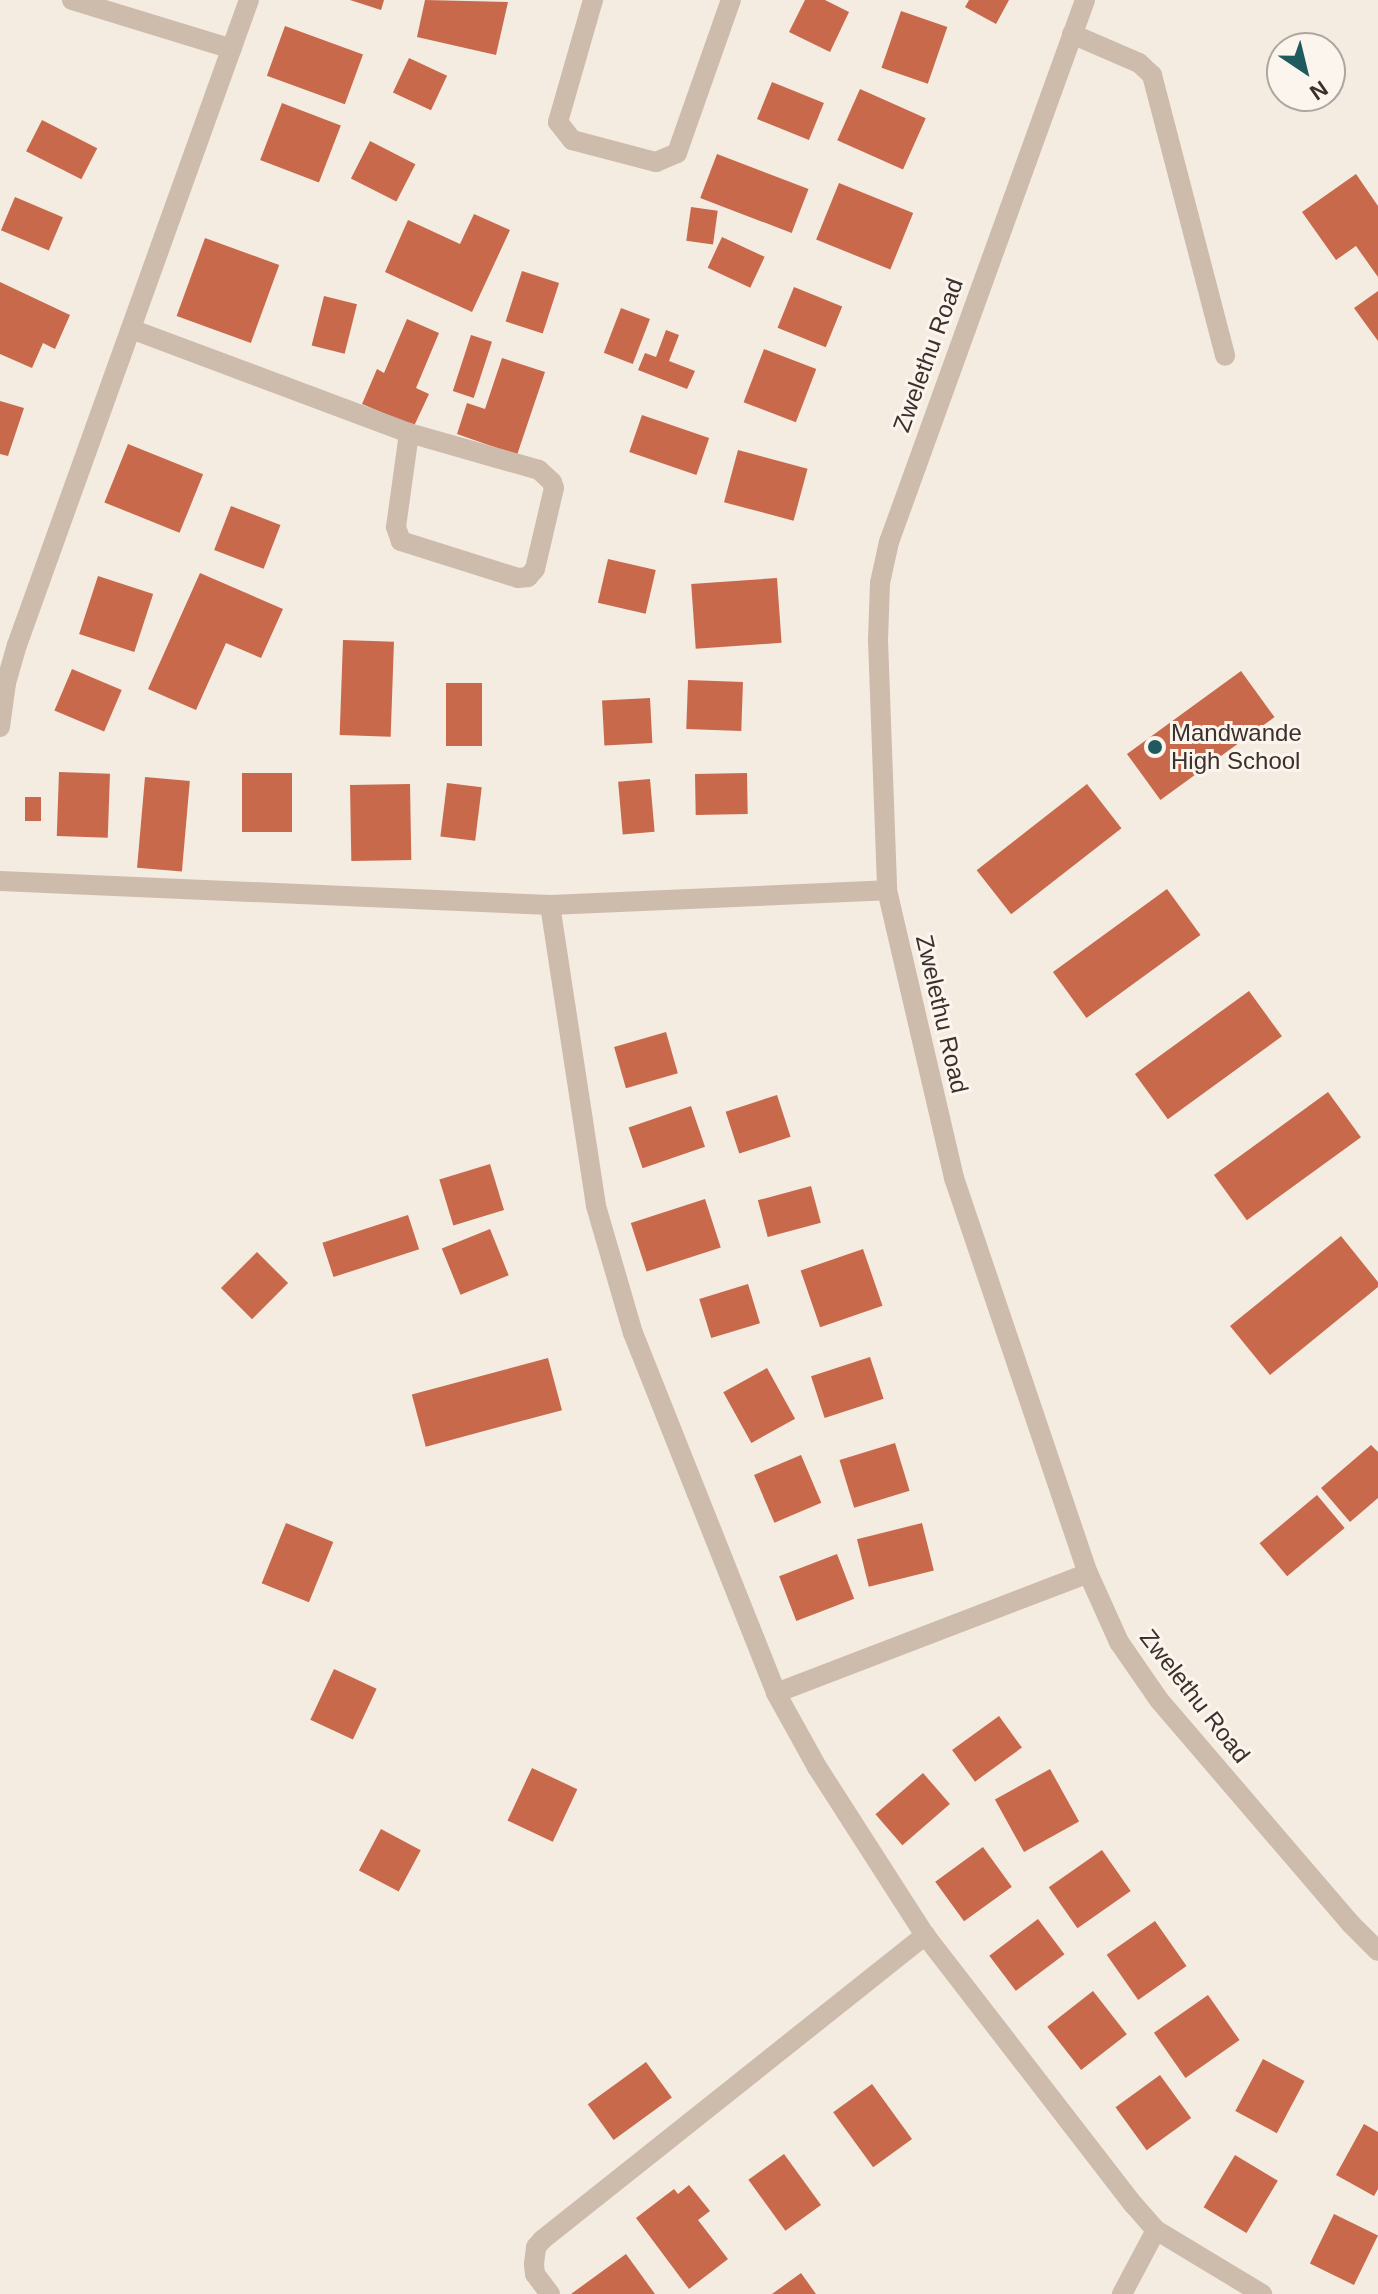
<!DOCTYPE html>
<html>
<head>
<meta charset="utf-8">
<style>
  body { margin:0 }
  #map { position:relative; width:1378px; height:2294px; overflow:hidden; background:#f4ebe1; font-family:Helvetica,sans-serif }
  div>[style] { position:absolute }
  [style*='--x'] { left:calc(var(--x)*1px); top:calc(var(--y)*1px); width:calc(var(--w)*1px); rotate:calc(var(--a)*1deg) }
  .building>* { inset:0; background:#c8694b; transform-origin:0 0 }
  .minor>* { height:20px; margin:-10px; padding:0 10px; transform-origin:10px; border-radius:10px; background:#cdbbac }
  .dots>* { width:22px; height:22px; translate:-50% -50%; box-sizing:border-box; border:4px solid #fbf5ee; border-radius:50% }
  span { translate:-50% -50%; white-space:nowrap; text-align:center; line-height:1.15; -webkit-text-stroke:6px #fbf5ee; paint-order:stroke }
  .street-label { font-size:24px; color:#3b302b }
  .poi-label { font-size:24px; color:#3b302b }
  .left { translate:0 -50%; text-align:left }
  .north { position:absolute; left:1266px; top:32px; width:80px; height:80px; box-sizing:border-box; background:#fbf5ee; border:2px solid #aea6a0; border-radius:50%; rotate:145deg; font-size:22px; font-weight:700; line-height:32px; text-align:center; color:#3b302b }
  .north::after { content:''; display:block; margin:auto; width:28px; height:36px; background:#1f5a5e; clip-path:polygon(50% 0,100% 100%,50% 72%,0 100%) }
</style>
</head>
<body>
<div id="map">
  <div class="building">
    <i style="clip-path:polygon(350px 0,384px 0,381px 10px)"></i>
    <i style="clip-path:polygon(425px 0,508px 2px,496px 55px,417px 37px)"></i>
    <i style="clip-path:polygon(805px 0,825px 0,849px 12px,830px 52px,789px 32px)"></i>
    <i style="clip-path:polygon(969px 0,1009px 0,996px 24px,965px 7px)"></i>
    <i style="left:901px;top:11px;width:49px;height:60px;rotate:19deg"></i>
    <i style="left:285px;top:26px;width:83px;height:53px;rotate:20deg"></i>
    <i style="left:409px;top:58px;width:42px;height:38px;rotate:25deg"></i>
    <i style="left:772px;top:82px;width:56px;height:40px;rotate:22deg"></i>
    <i style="left:860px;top:89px;width:72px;height:56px;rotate:24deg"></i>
    <i style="left:282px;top:103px;width:63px;height:61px;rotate:21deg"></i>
    <i style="left:42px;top:120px;width:62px;height:35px;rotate:27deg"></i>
    <i style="left:370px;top:141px;width:51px;height:42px;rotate:27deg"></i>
    <i style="left:717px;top:154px;width:98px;height:47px;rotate:21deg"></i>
    <i style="clip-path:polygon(1356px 174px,1378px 206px,1378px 277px,1356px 246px,1336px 260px,1302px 212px)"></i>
    <i style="left:839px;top:183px;width:80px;height:61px;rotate:22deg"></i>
    <i style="left:15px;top:197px;width:52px;height:36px;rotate:23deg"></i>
    <i style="left:691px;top:207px;width:27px;height:34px;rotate:8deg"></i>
    <i style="clip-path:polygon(474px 214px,510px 230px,472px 312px,385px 272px,408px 220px,460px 244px)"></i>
    <i style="left:722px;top:237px;width:47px;height:34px;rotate:25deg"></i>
    <i style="left:205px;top:238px;width:79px;height:83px;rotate:20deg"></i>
    <i style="left:522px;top:271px;width:39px;height:53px;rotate:18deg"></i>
    <i style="clip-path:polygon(0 282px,70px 315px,55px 349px,43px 343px,32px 368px,0 354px)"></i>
    <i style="left:794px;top:287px;width:52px;height:44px;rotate:22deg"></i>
    <i style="clip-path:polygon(1378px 291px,1378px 341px,1354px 308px)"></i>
    <i style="left:324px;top:296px;width:34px;height:51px;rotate:14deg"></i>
    <i style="left:621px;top:308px;width:31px;height:48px;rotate:21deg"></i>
    <i style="clip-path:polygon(407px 319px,439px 333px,416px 388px,429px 394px,414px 426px,362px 404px,377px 369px,384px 373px)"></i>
    <i style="clip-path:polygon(666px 330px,679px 335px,669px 361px,695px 371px,687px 389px,638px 370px,645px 353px,656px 357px)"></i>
    <i style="left:471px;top:335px;width:22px;height:59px;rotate:18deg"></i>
    <i style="left:764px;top:349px;width:56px;height:57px;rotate:21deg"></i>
    <i style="clip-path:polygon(502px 358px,545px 372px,517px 455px,457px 434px,467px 403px,485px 409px)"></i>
    <i style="clip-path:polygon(0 401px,24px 408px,8px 456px,0 454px)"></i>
    <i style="left:642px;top:415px;width:71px;height:39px;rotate:19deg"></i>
    <i style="left:128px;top:444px;width:81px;height:63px;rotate:22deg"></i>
    <i style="left:738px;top:450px;width:72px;height:54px;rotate:15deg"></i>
    <i style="left:231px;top:506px;width:53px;height:47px;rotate:21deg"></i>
    <i style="left:608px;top:559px;width:49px;height:45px;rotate:13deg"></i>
    <i style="clip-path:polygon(200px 573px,283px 609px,261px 658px,226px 643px,196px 710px,148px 689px)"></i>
    <i style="left:98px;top:576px;width:58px;height:61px;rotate:18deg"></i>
    <i style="left:777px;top:578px;width:65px;height:86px;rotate:86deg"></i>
    <i style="left:343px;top:640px;width:51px;height:95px;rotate:2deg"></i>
    <i style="left:72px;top:669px;width:54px;height:45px;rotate:23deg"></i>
    <i style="left:1241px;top:671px;width:57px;height:141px;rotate:54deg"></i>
    <i style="left:688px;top:680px;width:55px;height:49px;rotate:2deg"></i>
    <i style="left:446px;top:683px;width:36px;height:63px"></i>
    <i style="left:650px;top:698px;width:45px;height:48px;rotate:87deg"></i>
    <i style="left:59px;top:772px;width:51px;height:64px;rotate:2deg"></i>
    <i style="left:242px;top:773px;width:50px;height:59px"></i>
    <i style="left:747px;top:773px;width:41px;height:52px;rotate:89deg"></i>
    <i style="left:145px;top:777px;width:45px;height:91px;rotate:5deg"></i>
    <i style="left:650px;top:779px;width:53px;height:32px;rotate:85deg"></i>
    <i style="left:447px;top:783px;width:35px;height:54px;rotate:7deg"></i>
    <i style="left:410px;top:784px;width:76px;height:60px;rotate:89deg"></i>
    <i style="left:1087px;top:784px;width:56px;height:140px;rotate:52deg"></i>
    <i style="left:25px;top:797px;width:16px;height:24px"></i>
    <i style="left:1167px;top:889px;width:57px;height:141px;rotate:54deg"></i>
    <i style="left:1249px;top:991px;width:56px;height:141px;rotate:54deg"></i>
    <i style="left:666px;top:1032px;width:43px;height:54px;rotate:74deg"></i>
    <i style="left:1328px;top:1092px;width:56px;height:141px;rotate:54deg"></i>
    <i style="left:777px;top:1095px;width:44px;height:54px;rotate:72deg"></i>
    <i style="left:691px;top:1106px;width:43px;height:66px;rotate:71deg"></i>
    <i style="left:490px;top:1164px;width:48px;height:53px;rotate:73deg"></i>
    <i style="left:811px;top:1186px;width:38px;height:55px;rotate:75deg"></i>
    <i style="left:705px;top:1199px;width:51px;height:78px;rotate:72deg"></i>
    <i style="left:408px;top:1215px;width:36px;height:90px;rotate:72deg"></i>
    <i style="left:490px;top:1229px;width:50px;height:52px;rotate:68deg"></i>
    <i style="clip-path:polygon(1341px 1236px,1378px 1282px,1378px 1287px,1270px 1375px,1230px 1326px)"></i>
    <i style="left:863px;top:1249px;width:60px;height:66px;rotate:71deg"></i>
    <i style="left:257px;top:1252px;width:44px;height:51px;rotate:45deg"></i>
    <i style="left:748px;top:1284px;width:41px;height:51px;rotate:73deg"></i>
    <i style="left:870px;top:1357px;width:44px;height:62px;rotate:72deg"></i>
    <i style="left:548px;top:1358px;width:54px;height:141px;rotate:75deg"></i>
    <i style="left:767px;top:1368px;width:58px;height:50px;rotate:61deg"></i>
    <i style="left:895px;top:1443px;width:50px;height:58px;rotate:73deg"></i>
    <i style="clip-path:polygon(1371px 1445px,1378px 1452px,1378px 1498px,1350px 1522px,1321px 1488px)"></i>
    <i style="left:801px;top:1455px;width:52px;height:51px;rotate:67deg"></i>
    <i style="left:1317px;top:1495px;width:43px;height:75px;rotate:50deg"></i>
    <i style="left:286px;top:1523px;width:51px;height:65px;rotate:22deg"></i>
    <i style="left:922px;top:1523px;width:49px;height:67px;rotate:76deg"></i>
    <i style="left:837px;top:1554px;width:48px;height:62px;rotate:69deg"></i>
    <i style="left:334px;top:1669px;width:47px;height:56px;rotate:25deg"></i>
    <i style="left:999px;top:1716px;width:39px;height:58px;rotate:54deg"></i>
    <i style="left:532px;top:1768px;width:50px;height:58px;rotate:25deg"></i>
    <i style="left:1050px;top:1769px;width:60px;height:63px;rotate:61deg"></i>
    <i style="left:923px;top:1773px;width:41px;height:63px;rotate:49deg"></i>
    <i style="left:381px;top:1829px;width:45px;height:47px;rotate:28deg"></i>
    <i style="left:983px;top:1847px;width:49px;height:59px;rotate:54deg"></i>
    <i style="left:1102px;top:1850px;width:50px;height:65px;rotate:55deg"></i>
    <i style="left:1038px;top:1919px;width:44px;height:61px;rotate:53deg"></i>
    <i style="left:1155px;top:1921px;width:55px;height:59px;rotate:55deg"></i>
    <i style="left:1093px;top:1991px;width:55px;height:58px;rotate:52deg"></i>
    <i style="left:1208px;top:1995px;width:55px;height:66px;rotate:55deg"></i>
    <i style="left:1263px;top:2059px;width:47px;height:59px;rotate:28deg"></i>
    <i style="left:646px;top:2062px;width:44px;height:72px;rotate:54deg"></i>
    <i style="left:1160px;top:2075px;width:53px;height:55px;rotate:54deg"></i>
    <i style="left:872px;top:2084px;width:68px;height:48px;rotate:54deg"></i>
    <i style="clip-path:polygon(1364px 2124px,1378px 2132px,1378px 2189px,1374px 2196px,1336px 2175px)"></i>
    <i style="left:784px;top:2154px;width:63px;height:44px;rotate:54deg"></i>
    <i style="left:1235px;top:2155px;width:50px;height:61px;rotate:31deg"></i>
    <i style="clip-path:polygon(689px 2185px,710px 2211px,698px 2220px,728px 2259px,689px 2289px,636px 2218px,674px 2189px,678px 2194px)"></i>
    <i style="left:1334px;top:2214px;width:49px;height:55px;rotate:26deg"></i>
    <i style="clip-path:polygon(626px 2254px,655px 2294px,571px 2294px)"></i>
    <i style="clip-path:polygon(801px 2273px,816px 2294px,772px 2294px)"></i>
  </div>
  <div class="minor">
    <i style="--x:72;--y:0;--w:167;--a:17"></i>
    <i style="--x:593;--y:0;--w:127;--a:106"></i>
    <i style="--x:558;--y:122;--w:23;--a:52"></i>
    <i style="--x:572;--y:140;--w:87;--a:14.7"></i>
    <i style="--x:656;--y:162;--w:23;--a:-23"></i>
    <i style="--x:677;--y:153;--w:162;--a:-70.6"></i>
    <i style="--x:1085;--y:0;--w:576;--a:109.88"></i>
    <i style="--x:889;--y:542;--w:42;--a:102.4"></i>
    <i style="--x:880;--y:583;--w:57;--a:92"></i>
    <i style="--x:878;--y:640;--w:250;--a:87.9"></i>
    <i style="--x:887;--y:890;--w:296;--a:76.9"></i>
    <i style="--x:954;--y:1178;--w:417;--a:71.3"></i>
    <i style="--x:1088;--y:1573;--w:76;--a:65.8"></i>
    <i style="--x:1119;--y:1642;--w:70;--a:55.4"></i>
    <i style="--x:1159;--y:1700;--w:295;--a:49.4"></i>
    <i style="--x:1351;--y:1924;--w:38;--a:45"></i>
    <i style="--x:1072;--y:34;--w:73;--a:23.4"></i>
    <i style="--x:1139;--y:63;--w:18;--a:43"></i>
    <i style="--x:1152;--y:75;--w:290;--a:75.4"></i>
    <i style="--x:131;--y:329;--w:297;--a:20.5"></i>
    <i style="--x:409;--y:433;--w:135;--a:15.9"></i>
    <i style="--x:539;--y:470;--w:18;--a:43"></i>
    <i style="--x:552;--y:482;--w:6;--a:72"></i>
    <i style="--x:554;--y:488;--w:83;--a:103.2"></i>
    <i style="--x:535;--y:569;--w:11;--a:131"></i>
    <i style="--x:528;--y:577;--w:10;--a:174"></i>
    <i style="--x:518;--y:578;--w:123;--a:-162.5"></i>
    <i style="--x:401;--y:541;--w:15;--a:-110"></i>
    <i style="--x:396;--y:527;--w:95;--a:-82.1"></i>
    <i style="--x:0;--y:727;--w:44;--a:-82.2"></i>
    <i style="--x:6;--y:683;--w:40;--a:-74"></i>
    <i style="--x:17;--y:645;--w:685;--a:-70.22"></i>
    <i style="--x:0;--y:881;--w:551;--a:2.5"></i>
    <i style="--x:550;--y:905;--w:337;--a:-2.5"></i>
    <i style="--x:550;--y:905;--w:304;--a:81.3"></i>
    <i style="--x:596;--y:1206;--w:132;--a:73.8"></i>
    <i style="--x:633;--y:1333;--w:387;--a:68.3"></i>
    <i style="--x:776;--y:1693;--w:85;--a:61"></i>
    <i style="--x:817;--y:1767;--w:200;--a:57.3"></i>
    <i style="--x:925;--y:1935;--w:341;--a:52.3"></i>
    <i style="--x:1134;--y:2205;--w:33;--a:49"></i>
    <i style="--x:1156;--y:2230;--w:124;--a:31.1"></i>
    <i style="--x:776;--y:1693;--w:334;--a:-21"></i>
    <i style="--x:550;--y:2294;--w:25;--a:-127"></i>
    <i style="--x:535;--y:2274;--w:10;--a:-96"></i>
    <i style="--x:534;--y:2264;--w:17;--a:-83"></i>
    <i style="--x:536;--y:2247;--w:9;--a:-49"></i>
    <i style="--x:542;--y:2240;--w:490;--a:-38.5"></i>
    <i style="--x:1122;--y:2294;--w:72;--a:-62"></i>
  </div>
  <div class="dots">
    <i style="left:1155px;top:747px;background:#1f5a5e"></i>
  </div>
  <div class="street-label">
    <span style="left:928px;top:355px;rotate:-70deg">Zwelethu Road</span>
    <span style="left:942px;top:1014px;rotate:77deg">Zwelethu Road</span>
    <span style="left:1195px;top:1696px;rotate:52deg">Zwelethu Road</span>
  </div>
  <div class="poi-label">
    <span class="left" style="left:1171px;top:747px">Mandwande<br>High School</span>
  </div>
  <div class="north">N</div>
</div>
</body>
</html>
